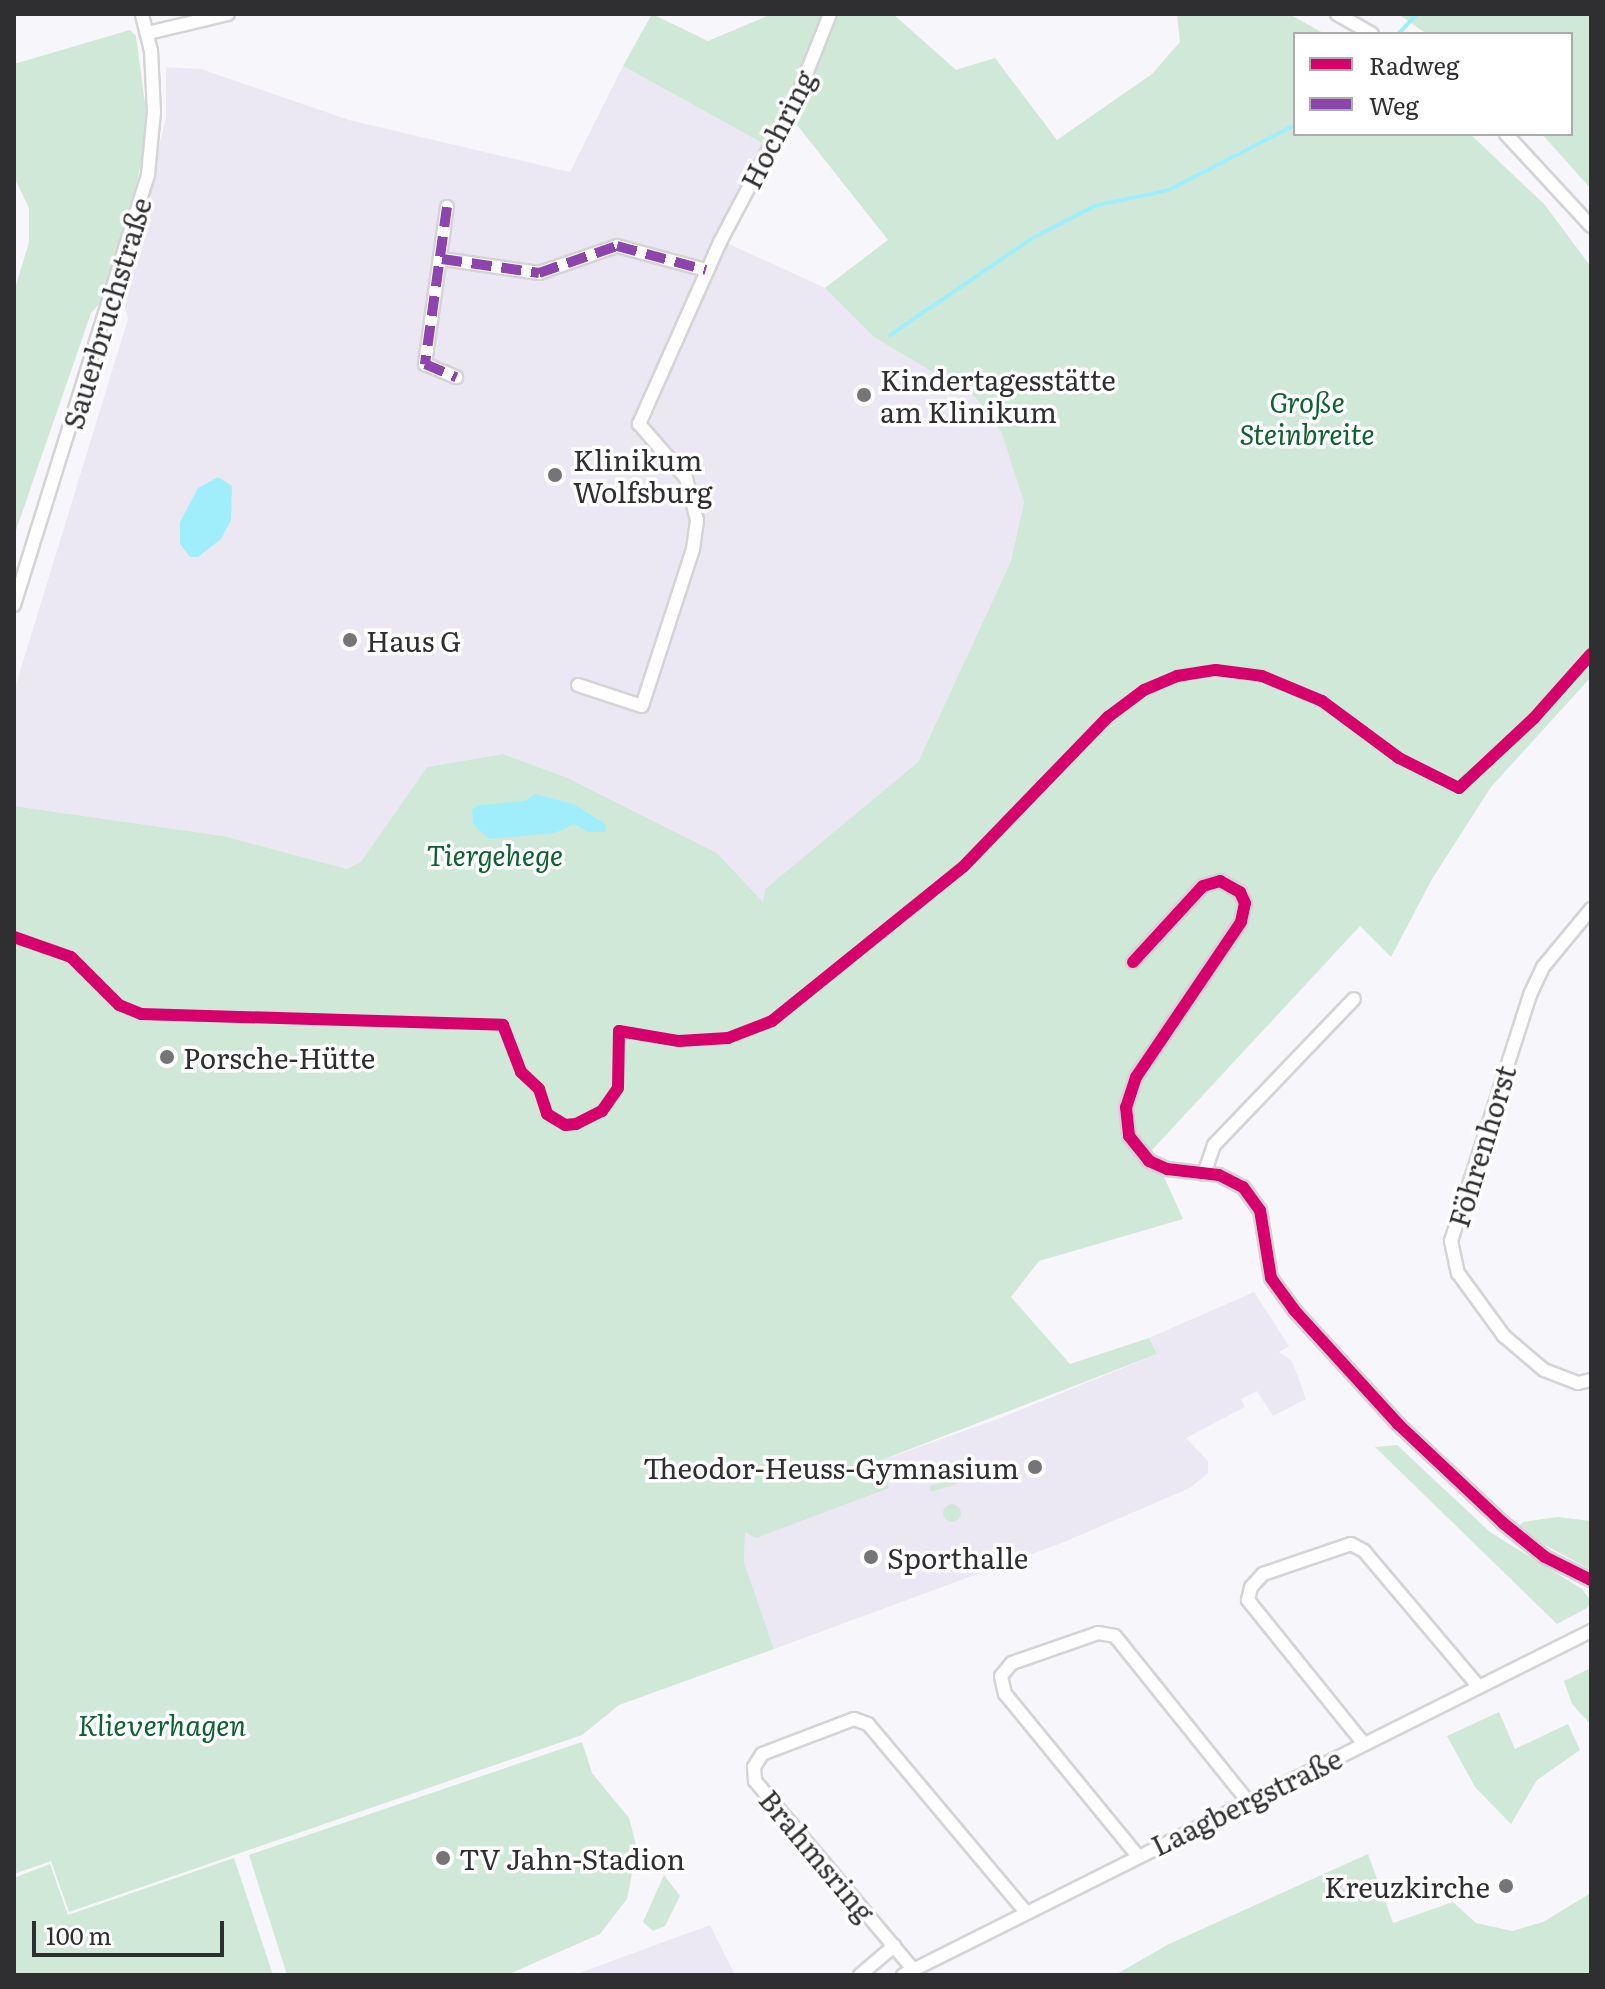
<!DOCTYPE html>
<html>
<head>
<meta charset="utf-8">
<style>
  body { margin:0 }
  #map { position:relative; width:1605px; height:1989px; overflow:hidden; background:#f7f6fa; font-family:Literata,serif }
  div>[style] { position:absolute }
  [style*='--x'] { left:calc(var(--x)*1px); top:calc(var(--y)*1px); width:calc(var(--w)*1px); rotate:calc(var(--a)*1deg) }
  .built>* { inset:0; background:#ebe8f3 }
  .green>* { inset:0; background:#d0e8d7; transform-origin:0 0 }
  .round { border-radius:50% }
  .water>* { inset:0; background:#a0eefc }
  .stream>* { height:4px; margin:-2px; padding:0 2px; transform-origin:2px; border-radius:2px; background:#a0eefc }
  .roads { filter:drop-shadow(2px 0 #d4d4d7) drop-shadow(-2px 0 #d4d4d7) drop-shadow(0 2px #d4d4d7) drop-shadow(0 -2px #d4d4d7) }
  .minor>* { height:12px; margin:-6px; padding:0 6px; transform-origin:6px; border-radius:6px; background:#fefefe }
  .quiet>* { height:10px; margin-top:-5px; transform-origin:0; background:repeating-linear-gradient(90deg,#8e44ad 0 20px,transparent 0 30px) }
  .cycleway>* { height:12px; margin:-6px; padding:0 6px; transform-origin:6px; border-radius:6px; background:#d6006c }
  .dots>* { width:22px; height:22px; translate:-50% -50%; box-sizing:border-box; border:4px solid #fff; border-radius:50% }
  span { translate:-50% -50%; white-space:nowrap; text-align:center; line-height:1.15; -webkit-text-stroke:7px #fff; paint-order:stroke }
  .street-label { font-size:28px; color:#2f2e31 }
  .poi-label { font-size:28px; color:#2f2e31 }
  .left { translate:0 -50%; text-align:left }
  .right { translate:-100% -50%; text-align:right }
  .park-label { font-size:28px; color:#0e6131; font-style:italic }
  .frame { position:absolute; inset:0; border:16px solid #2f2e31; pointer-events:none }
  .legend { position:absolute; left:1293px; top:32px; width:280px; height:104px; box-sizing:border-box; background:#fff; border:2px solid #acabad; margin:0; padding:10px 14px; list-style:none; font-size:24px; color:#2f2e31 }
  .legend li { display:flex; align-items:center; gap:16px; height:40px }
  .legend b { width:40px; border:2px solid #acabad }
  .scale { position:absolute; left:32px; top:1921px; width:192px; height:36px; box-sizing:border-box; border:4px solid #2f2e31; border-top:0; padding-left:10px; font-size:24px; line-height:28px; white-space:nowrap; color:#2f2e31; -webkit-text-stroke:6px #fff; paint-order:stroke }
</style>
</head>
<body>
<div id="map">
  <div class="built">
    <i style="clip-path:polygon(623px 66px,766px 145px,716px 238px,825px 288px,888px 240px,1042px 420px,1011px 561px,918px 762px,765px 889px,764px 903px,717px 853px,568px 778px,503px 754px,427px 767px,361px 863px,347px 869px,222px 836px,14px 806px,14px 691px,128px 319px,122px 296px,166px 118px,166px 67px,201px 69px,349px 120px,570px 172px)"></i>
    <i style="clip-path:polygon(1254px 1292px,1289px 1346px,1279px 1352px,1292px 1361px,1306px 1399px,1273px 1416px,1257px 1391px,1241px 1399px,1245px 1407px,1186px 1438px,1208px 1461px,1208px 1473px,1190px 1488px,1064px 1542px,774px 1649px,744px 1562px,745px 1532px,797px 1490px,998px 1419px,1157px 1354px,1149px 1338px)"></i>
    <i style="clip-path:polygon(710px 1925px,735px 1975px,574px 1975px)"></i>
  </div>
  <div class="green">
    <i style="clip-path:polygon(652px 14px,708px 41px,772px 14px,893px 14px,956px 70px,995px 58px,1057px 140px,1152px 74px,1180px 42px,1177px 14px,1289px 14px,1325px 34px,1295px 34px,1295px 134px,1470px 134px,1545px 205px,1591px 267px,1591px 677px,1491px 787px,1432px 879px,1391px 957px,1360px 926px,1152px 1150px,1183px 1219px,1039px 1261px,1011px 1297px,1070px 1364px,1149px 1338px,1157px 1354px,879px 1461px,889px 1488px,756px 1538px,745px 1532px,744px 1562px,774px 1649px,619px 1705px,582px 1735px,69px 1912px,51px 1861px,14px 1874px,14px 806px,223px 836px,347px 869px,361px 862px,427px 767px,503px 754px,568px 778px,717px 853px,763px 902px,765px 889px,918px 762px,1011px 561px,1024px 502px,1001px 431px,975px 397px,874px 337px,825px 288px,888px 240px,786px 111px,766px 145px,623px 66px)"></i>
    <i style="clip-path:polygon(1398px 14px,1591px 14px,1591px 189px,1542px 134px,1571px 134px,1571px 34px,1427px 34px)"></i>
    <i style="clip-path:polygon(130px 30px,136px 36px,147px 119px,143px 156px,122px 242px,100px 303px,91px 313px,14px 536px,14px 292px,29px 242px,29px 208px,14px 177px,14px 64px)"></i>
    <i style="clip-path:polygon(1397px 1445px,1490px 1532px,1582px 1589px,1591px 1601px,1587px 1608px,1557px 1624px,1375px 1447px)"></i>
    <i style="left:973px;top:1472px;width:6px;height:46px;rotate:72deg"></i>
    <i class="round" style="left:943px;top:1504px;width:18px;height:18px"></i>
    <i style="clip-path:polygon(1558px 1517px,1591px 1521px,1591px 1570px,1515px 1529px,1523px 1522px)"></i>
    <i style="clip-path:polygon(1591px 1668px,1591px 1725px,1572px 1704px,1564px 1681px)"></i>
    <i style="clip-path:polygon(1499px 1712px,1515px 1749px,1568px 1724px,1580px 1750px,1537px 1780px,1511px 1824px,1475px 1787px,1447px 1736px)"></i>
    <i style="clip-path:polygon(582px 1742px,592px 1773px,629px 1818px,637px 1848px,627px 1899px,600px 1934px,507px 1975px,287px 1975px,249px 1855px)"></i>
    <i style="clip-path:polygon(1368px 1854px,1393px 1923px,1453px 1902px,1476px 1923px,1512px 1931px,1543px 1922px,1591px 1893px,1591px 1975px,1115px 1975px,1169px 1944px)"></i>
    <i style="clip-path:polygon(234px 1858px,273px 1975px,14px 1975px,14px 1878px,50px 1864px,68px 1915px)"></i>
    <i style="clip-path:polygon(664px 1875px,680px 1896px,665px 1926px,653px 1931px,643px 1922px)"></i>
  </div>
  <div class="water">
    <i style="clip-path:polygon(218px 477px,232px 486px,231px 520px,221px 539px,198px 557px,190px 557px,180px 544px,180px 522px,198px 488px)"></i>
    <i style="clip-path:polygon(535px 794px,574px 804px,605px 824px,606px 832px,588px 832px,574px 824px,555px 833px,489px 839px,473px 824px,472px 810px,478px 805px,525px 801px)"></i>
  </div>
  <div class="stream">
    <i style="--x:1398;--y:34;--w:28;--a:-46"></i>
    <i style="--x:890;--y:335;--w:171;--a:-34.2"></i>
    <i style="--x:1031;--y:239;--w:71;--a:-27.6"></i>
    <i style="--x:1094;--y:206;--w:77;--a:-12"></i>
    <i style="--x:1169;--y:190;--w:142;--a:-27.3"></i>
  </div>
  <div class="roads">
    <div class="minor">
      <i style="--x:1337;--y:14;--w:40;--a:29.7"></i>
      <i style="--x:148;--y:33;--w:82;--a:-13.4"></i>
      <i style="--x:1506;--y:134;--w:125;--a:47.3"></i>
      <i style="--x:447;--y:207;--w:159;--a:98"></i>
      <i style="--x:425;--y:364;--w:34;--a:23"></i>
      <i style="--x:442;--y:259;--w:98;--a:8.2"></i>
      <i style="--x:539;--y:273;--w:83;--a:-19.1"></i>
      <i style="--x:617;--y:246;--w:92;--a:15.1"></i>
      <i style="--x:14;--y:605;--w:451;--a:-72.7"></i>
      <i style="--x:148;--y:174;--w:62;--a:-84.5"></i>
      <i style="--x:154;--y:112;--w:61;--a:-92.8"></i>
      <i style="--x:151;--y:51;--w:38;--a:-104"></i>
      <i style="--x:578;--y:685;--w:67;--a:18.2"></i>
      <i style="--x:642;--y:706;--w:165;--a:-72"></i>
      <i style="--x:693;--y:549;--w:29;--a:-82"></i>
      <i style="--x:697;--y:520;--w:43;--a:-104.7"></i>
      <i style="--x:686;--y:478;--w:72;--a:-131"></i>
      <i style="--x:639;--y:424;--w:199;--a:-66"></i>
      <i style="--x:720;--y:242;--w:170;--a:-62.2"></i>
      <i style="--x:799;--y:92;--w:84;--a:-68.3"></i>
      <i style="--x:1591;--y:909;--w:75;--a:129.6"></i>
      <i style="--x:1543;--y:967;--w:31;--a:115"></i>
      <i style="--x:1530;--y:995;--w:258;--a:107.8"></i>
      <i style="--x:1451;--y:1241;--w:33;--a:78"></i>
      <i style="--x:1458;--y:1273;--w:78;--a:53.9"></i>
      <i style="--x:1504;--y:1336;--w:52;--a:40.4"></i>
      <i style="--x:1544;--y:1370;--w:36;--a:21"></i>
      <i style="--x:1578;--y:1383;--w:13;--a:-13"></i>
      <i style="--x:1133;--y:962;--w:103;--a:-47.4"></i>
      <i style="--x:1203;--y:886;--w:18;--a:-16"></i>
      <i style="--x:1220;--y:881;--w:23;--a:29"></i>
      <i style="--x:1240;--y:892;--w:12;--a:66"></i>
      <i style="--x:1245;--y:903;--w:19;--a:102"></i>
      <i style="--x:1241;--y:922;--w:187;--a:124.1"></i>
      <i style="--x:1136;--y:1077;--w:32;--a:108"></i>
      <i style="--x:1126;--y:1107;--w:29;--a:84"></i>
      <i style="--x:1129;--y:1136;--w:32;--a:51"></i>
      <i style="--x:1149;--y:1161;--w:20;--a:24"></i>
      <i style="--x:1167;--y:1169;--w:52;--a:6.6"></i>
      <i style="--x:1219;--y:1175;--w:27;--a:27"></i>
      <i style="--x:1243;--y:1187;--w:29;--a:54"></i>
      <i style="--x:1260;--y:1210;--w:69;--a:80.8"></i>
      <i style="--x:1271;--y:1278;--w:39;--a:54"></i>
      <i style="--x:1294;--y:1310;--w:154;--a:47.6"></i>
      <i style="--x:1398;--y:1424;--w:144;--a:43.3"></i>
      <i style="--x:1503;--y:1523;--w:54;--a:39"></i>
      <i style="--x:1545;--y:1557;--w:51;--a:26.6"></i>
      <i style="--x:1204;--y:1174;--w:31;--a:-71"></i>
      <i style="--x:1214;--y:1145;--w:202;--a:-46.2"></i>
      <i style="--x:1364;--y:1744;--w:185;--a:-128.9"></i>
      <i style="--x:1248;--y:1600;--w:13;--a:-77"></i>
      <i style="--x:1251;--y:1587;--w:18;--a:-47"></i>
      <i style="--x:1263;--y:1574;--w:93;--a:-18.8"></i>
      <i style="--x:1351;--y:1544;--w:15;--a:28"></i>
      <i style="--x:1364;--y:1551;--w:177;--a:49.8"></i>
      <i style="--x:1137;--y:1855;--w:208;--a:-129.3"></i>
      <i style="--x:1005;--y:1694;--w:18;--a:-103"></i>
      <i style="--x:1001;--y:1676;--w:17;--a:-50"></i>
      <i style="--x:1012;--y:1663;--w:91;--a:-19.2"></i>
      <i style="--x:1098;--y:1633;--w:17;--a:10"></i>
      <i style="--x:1115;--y:1636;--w:211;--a:51.2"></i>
      <i style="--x:912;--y:1968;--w:244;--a:-130"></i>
      <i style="--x:755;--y:1781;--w:14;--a:-94"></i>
      <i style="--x:754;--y:1767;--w:15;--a:-58"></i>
      <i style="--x:762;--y:1754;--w:98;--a:-20.8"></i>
      <i style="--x:854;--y:1719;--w:15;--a:20"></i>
      <i style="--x:868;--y:1724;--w:243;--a:50"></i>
      <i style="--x:860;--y:1975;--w:45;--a:-40.5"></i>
      <i style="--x:903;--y:1975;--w:769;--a:-26.57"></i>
    </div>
  </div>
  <div class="quiet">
    <i style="--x:447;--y:207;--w:159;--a:98"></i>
    <i style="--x:425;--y:364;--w:34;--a:23"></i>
    <i style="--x:442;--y:259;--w:98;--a:8.2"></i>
    <i style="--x:539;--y:273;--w:83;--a:-19.1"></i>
    <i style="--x:617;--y:246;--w:92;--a:15.1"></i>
  </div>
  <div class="cycleway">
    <i style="--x:14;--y:937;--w:60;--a:19.3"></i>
    <i style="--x:71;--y:957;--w:68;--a:45"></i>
    <i style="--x:119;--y:1005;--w:24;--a:22"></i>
    <i style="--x:141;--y:1014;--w:362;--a:1.7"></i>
    <i style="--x:503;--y:1025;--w:50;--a:69"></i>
    <i style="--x:521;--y:1072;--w:25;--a:43"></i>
    <i style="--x:539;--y:1089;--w:26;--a:72"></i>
    <i style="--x:547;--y:1114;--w:21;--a:31"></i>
    <i style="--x:565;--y:1125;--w:11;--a:-5"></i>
    <i style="--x:576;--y:1124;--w:29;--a:-27"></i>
    <i style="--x:602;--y:1111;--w:28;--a:-55"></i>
    <i style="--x:618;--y:1088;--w:57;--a:-89"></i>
    <i style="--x:619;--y:1031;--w:61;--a:9.5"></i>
    <i style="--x:679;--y:1041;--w:49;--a:-3.5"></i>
    <i style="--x:728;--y:1038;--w:47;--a:-21.1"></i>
    <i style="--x:772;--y:1021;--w:245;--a:-38.9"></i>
    <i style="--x:963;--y:867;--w:209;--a:-46"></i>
    <i style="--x:1108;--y:717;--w:45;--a:-36.9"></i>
    <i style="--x:1144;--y:690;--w:36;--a:-23"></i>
    <i style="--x:1177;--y:676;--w:39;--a:-9"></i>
    <i style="--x:1216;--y:670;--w:46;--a:7.4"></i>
    <i style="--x:1262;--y:676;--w:65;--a:22.6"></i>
    <i style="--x:1322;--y:701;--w:96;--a:36.5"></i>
    <i style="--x:1399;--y:758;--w:67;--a:26.6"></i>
    <i style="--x:1459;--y:788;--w:103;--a:-43"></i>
    <i style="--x:1534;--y:718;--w:86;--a:-48.3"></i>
    <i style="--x:1133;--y:962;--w:103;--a:-47.4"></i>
    <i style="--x:1203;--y:886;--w:18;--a:-16"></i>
    <i style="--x:1220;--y:881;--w:23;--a:29"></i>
    <i style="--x:1240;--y:892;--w:12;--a:66"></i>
    <i style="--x:1245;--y:903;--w:19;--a:102"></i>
    <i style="--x:1241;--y:922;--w:187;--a:124.1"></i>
    <i style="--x:1136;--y:1077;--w:32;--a:108"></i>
    <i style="--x:1126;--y:1107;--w:29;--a:84"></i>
    <i style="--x:1129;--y:1136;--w:32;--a:51"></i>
    <i style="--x:1149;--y:1161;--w:20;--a:24"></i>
    <i style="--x:1167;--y:1169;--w:52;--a:6.6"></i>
    <i style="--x:1219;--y:1175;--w:27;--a:27"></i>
    <i style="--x:1243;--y:1187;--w:29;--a:54"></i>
    <i style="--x:1260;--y:1210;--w:69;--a:80.8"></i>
    <i style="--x:1271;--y:1278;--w:39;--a:54"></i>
    <i style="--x:1294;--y:1310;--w:154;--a:47.6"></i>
    <i style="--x:1398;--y:1424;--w:144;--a:43.3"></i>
    <i style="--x:1503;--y:1523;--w:54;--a:39"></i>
    <i style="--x:1545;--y:1557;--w:51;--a:26.6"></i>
  </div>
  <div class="dots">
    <i style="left:864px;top:395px;background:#757477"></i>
    <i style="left:555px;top:475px;background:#757477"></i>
    <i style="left:350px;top:640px;background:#757477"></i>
    <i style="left:167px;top:1057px;background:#757477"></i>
    <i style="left:1035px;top:1467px;background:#757477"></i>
    <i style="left:871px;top:1557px;background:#757477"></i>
    <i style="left:443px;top:1858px;background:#757477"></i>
    <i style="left:1506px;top:1886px;background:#757477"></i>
  </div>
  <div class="street-label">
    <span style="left:777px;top:129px;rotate:-63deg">Hochring</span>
    <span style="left:106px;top:313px;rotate:-73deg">Sauerbruchstraße</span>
    <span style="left:1481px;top:1146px;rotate:-73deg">Föhrenhorst</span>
    <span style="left:1246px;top:1801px;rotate:-26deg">Laagbergstraße</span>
    <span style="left:818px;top:1855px;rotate:50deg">Brahmsring</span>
  </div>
  <div class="poi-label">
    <span class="left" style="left:880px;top:395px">Kindertagesstätte<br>am Klinikum</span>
    <span class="left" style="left:573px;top:475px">Klinikum<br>Wolfsburg</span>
    <span class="left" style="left:366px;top:640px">Haus G</span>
    <span class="left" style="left:183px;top:1057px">Porsche-Hütte</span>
    <span class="right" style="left:1019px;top:1467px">Theodor-Heuss-Gymnasium</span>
    <span class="left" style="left:887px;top:1557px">Sporthalle</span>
    <span class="left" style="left:459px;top:1858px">TV Jahn-Stadion</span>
    <span class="right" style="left:1490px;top:1886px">Kreuzkirche</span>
  </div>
  <div class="park-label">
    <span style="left:1307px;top:417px">Große<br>Steinbreite</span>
    <span style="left:495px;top:854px">Tiergehege</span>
    <span style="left:162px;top:1724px">Klieverhagen</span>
  </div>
  <div class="frame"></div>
  <ul class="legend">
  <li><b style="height:10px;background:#d6006c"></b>Radweg</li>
  <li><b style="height:10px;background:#8e44ad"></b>Weg</li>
  </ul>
  <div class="scale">100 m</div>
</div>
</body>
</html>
